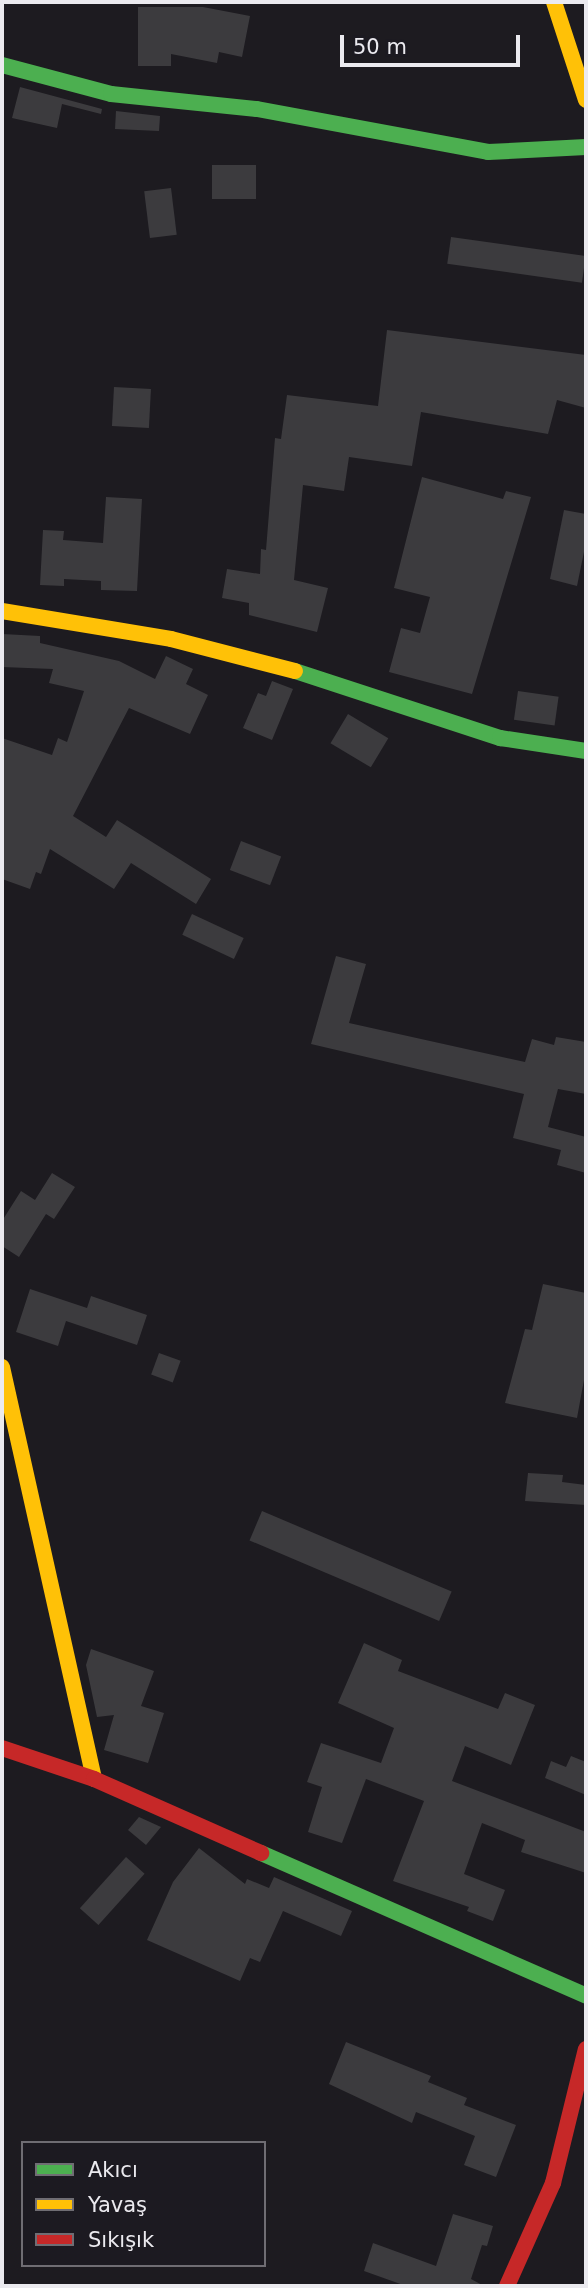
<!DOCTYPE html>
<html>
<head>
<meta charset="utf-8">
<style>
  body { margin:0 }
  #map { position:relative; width:588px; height:2288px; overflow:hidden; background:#1d1b20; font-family:"DejaVu Sans",sans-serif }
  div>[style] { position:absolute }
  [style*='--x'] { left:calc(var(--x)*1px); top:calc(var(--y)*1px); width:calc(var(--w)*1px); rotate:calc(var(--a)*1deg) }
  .building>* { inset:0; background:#3c3b3e; transform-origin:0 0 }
  .fast>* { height:16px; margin:-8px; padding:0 8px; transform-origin:8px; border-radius:8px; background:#4caf50 }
  .slow>* { height:16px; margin:-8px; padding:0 8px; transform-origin:8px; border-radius:8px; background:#ffc107 }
  .jam>* { height:16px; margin:-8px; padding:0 8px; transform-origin:8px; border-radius:8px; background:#c62828 }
  span { translate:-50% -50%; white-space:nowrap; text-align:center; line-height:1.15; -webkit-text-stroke:7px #1c1a21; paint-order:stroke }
  .frame { position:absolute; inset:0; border:4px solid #ebeaef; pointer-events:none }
  .legend { position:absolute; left:21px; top:2141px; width:245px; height:126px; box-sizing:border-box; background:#1c1a21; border:2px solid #6f6d73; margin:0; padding:9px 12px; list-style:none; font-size:21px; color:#ebeaef }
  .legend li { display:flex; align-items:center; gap:14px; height:35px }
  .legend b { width:35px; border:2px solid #6f6d73 }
  .scale { position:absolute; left:340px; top:35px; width:180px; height:32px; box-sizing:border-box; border:4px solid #ebeaef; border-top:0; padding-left:9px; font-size:21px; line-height:24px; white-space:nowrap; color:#ebeaef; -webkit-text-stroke:5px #1c1a21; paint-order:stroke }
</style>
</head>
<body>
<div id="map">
  <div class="building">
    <i style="clip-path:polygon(138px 7px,203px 7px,250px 16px,242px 57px,219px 52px,217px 63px,171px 54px,171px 66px,138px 66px)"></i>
    <i style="clip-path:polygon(20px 87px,102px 109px,101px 114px,62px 104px,57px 128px,12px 118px)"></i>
    <i style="clip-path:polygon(116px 111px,160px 116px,159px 131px,115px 129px)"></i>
    <i style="left:256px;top:165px;width:34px;height:44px;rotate:90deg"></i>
    <i style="left:171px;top:188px;width:47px;height:27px;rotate:83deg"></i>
    <i style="left:451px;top:237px;width:136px;height:27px;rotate:8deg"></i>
    <i style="clip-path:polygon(387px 330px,586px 355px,586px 408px,557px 400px,548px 434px,421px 412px,412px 466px,349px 457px,344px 491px,303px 485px,294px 580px,328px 588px,317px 632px,249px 615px,249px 603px,222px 598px,227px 569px,260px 574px,261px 549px,266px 550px,275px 438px,281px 439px,287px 395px,378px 406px)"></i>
    <i style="left:114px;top:387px;width:37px;height:39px;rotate:3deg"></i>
    <i style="clip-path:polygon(422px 477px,503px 499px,506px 491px,531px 497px,472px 694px,389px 672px,401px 628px,420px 633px,430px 597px,394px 588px)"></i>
    <i style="clip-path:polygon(106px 497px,142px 499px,137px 591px,101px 590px,101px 581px,64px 579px,64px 586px,40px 585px,43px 530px,64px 531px,63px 540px,103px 543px)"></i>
    <i style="clip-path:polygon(564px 510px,586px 514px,586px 542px,577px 586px,550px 579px)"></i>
    <i style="clip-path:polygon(2px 634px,40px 636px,40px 643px,119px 661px,155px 679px,166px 656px,193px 669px,186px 684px,208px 695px,190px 734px,129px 708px,73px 816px,106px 837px,117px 820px,211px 879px,196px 904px,131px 863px,114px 889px,50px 849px,41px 874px,36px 872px,30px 889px,2px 879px,2px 738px,52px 755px,58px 738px,67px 742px,84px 691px,49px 683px,53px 669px,2px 667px)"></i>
    <i style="clip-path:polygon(272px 681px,293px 689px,272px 740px,243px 728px,258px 693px,266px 696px)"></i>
    <i style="left:518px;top:691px;width:41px;height:29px;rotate:8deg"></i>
    <i style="left:348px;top:714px;width:47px;height:34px;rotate:31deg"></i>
    <i style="left:241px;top:841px;width:43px;height:31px;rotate:21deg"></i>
    <i style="left:192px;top:914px;width:57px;height:23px;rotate:25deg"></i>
    <i style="clip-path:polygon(336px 956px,366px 964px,349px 1023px,525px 1062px,532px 1039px,554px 1045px,556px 1037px,586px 1042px,586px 1094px,558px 1089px,548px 1127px,586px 1137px,586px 1173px,557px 1165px,561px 1150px,513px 1138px,524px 1094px,311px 1044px)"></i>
    <i style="clip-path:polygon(52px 1173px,75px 1187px,54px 1219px,46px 1214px,19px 1257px,2px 1246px,2px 1221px,21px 1191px,35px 1200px)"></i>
    <i style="clip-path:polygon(543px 1284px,586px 1293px,586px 1369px,577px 1418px,505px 1403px,525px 1329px,532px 1330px)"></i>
    <i style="clip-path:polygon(30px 1289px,87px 1308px,91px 1296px,147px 1315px,137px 1345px,66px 1321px,58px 1346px,16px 1332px)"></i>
    <i style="left:159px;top:1353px;width:23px;height:23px;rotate:20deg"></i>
    <i style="clip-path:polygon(528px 1473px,563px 1475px,562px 1482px,586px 1485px,586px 1505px,525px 1501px)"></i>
    <i style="left:262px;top:1511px;width:206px;height:32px;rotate:23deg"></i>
    <i style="clip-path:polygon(364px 1643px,402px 1660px,398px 1671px,498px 1709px,505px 1693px,535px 1705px,511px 1765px,465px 1746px,452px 1781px,586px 1832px,586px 1873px,521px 1852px,525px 1840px,482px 1823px,464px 1874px,505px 1890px,493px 1921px,467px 1911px,469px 1907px,393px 1881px,424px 1801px,366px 1779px,342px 1843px,308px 1832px,322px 1787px,307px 1782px,321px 1743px,381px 1763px,394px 1728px,338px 1703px)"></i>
    <i style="clip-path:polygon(91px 1649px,154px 1671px,141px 1706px,164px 1713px,148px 1763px,104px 1750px,114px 1715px,97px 1717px,86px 1665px)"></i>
    <i style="clip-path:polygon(571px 1756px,586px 1762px,586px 1795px,545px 1778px,551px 1761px,566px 1767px)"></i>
    <i style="clip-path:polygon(139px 1817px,161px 1827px,146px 1845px,128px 1830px)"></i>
    <i style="clip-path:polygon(199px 1848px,245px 1884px,247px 1879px,269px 1888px,274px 1877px,352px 1911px,341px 1936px,283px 1911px,260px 1962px,250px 1958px,240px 1981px,147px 1940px,173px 1882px)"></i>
    <i style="left:126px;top:1857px;width:25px;height:69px;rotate:42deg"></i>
    <i style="clip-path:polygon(346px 2042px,431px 2076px,428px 2082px,467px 2098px,464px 2105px,516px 2125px,496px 2177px,464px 2165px,475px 2136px,416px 2112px,412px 2123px,329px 2084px)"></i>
    <i style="clip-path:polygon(453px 2214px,493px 2226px,487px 2246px,482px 2245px,471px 2279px,484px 2286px,406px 2286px,364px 2271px,373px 2243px,436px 2266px)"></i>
  </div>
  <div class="fast">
    <i style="--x:2;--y:65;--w:113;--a:14.9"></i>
    <i style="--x:111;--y:94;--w:147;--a:5.9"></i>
    <i style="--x:257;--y:109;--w:235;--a:10.5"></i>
    <i style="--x:488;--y:152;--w:98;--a:-2.9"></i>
    <i style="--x:295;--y:671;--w:216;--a:18.1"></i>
    <i style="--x:500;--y:738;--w:87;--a:8.6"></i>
    <i style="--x:261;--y:1853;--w:355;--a:23.7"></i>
  </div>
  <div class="slow">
    <i style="--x:554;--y:2;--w:103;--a:71.9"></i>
    <i style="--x:2;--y:611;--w:171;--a:9.4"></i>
    <i style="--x:171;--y:639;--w:128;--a:14.5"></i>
    <i style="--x:2;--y:1367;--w:422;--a:77.4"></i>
  </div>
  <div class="jam">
    <i style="--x:2;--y:1748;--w:97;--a:18.6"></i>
    <i style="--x:94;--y:1779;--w:183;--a:23.9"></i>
    <i style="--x:507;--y:2286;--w:113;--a:-65.9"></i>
    <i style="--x:553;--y:2183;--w:138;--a:-76.2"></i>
  </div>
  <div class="frame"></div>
  <ul class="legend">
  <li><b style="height:9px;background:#4caf50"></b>Akıcı</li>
  <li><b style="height:9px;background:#ffc107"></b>Yavaş</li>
  <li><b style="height:9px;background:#c62828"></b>Sıkışık</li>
  </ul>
  <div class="scale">50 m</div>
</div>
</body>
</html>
